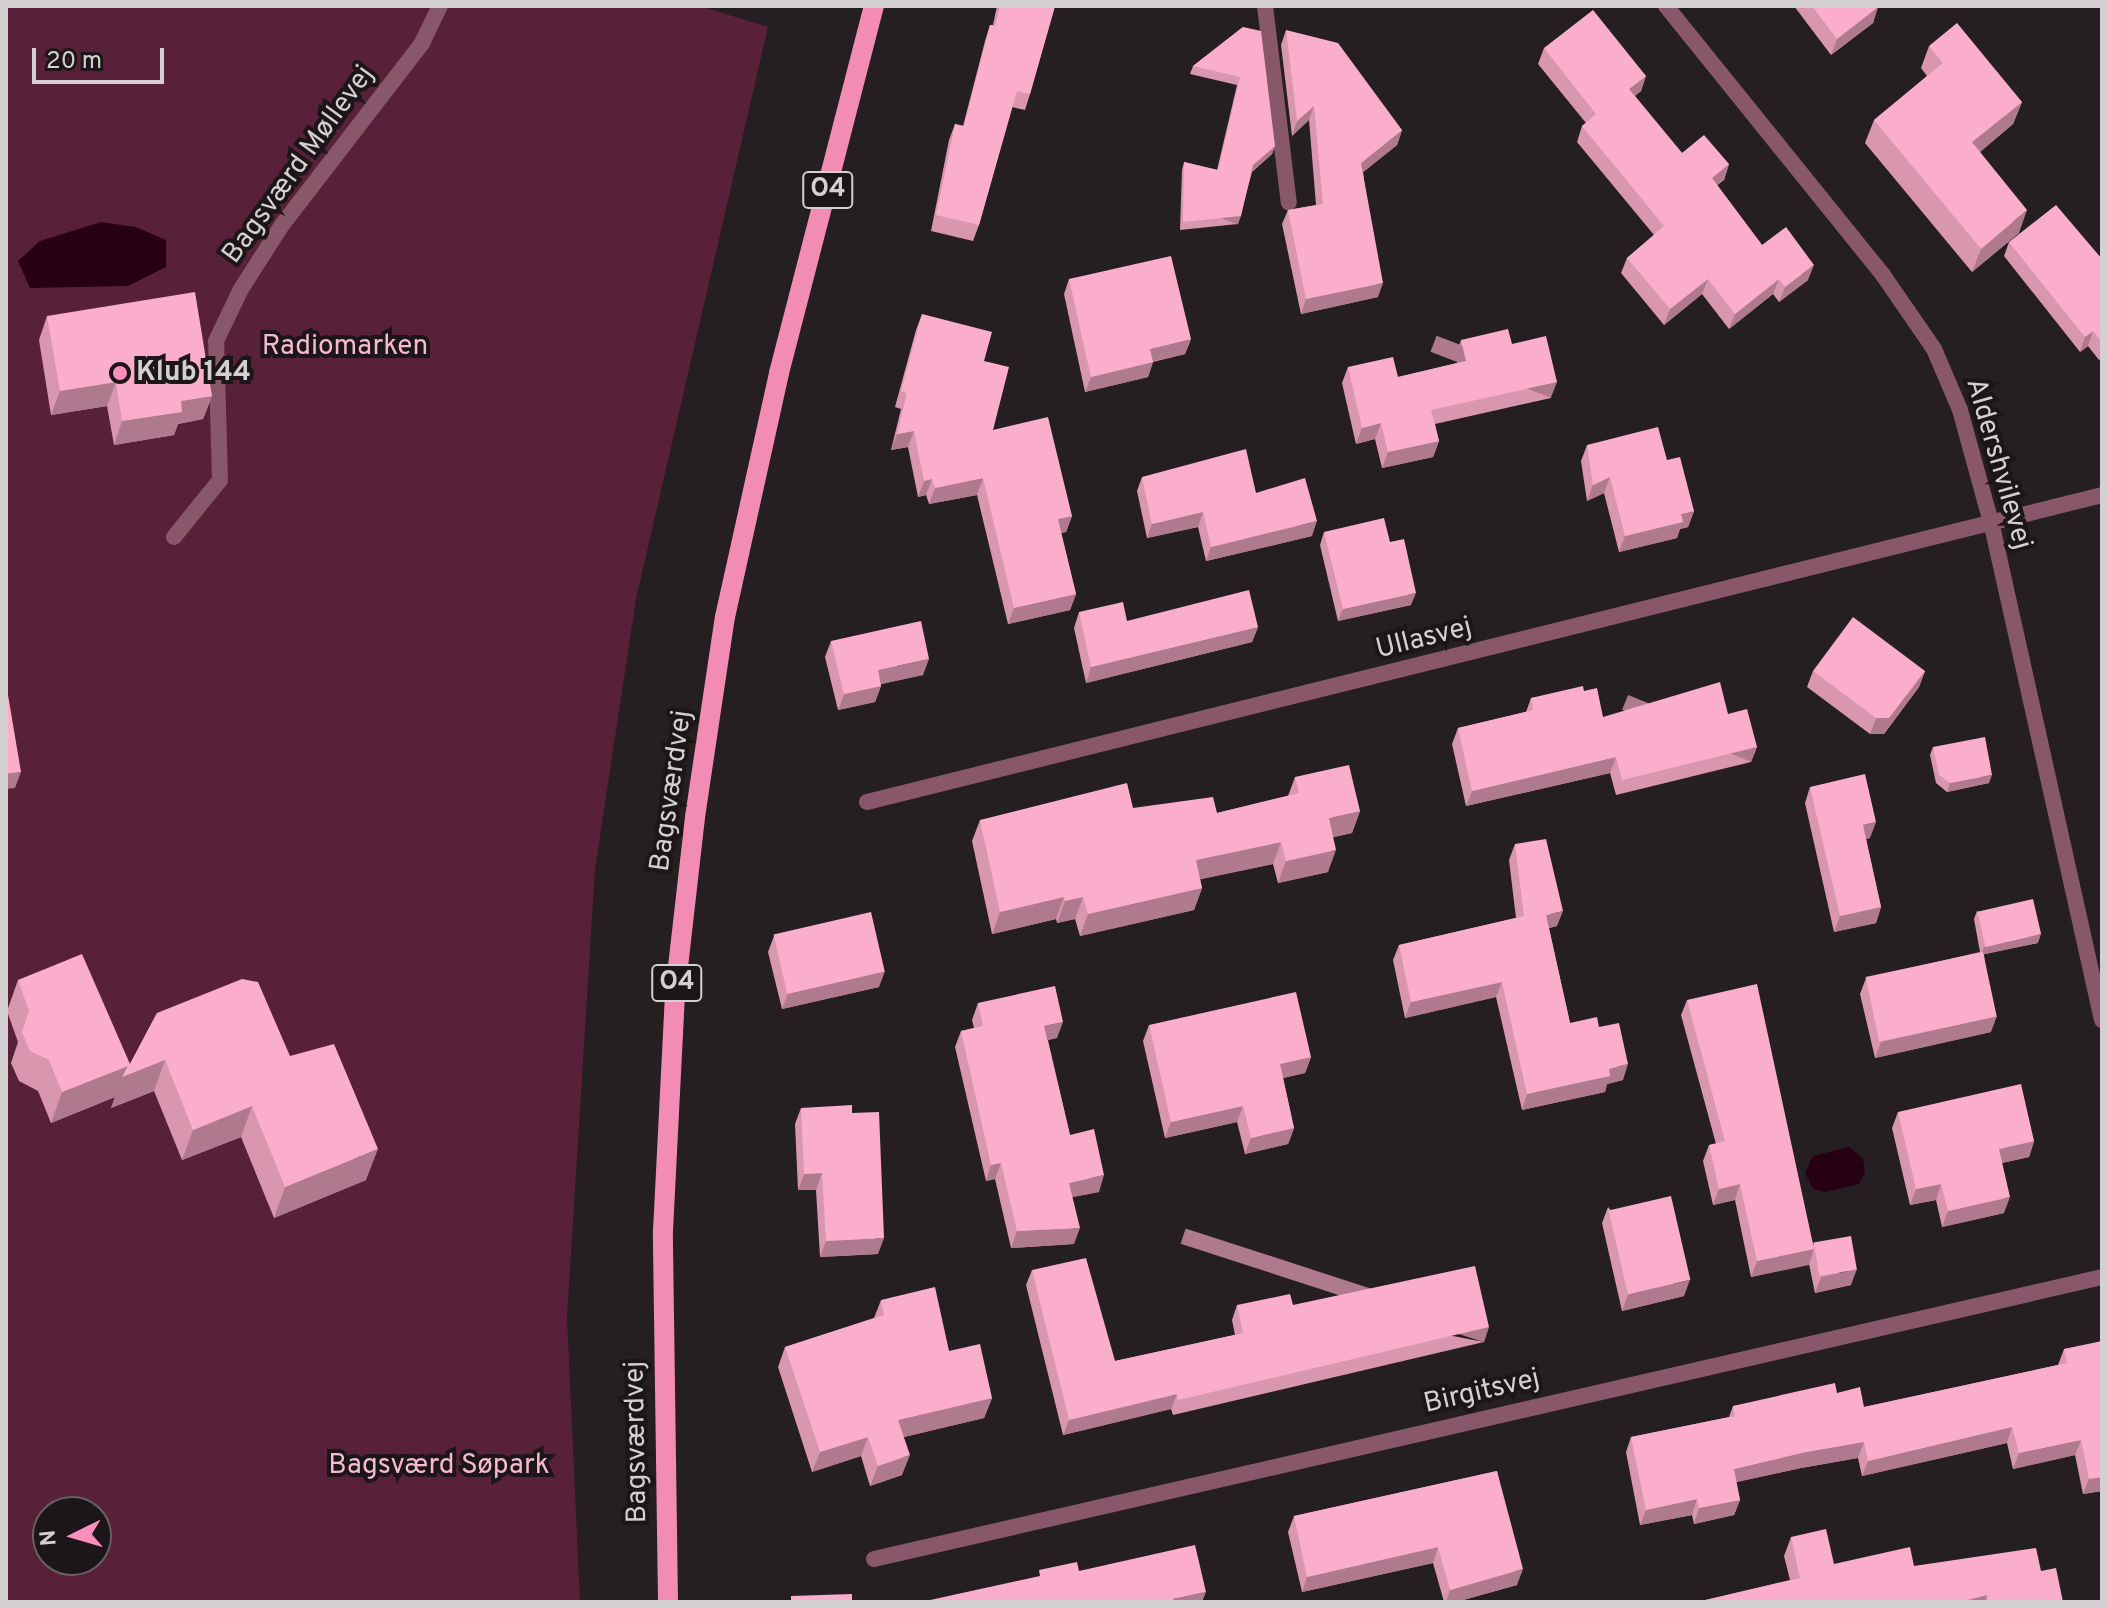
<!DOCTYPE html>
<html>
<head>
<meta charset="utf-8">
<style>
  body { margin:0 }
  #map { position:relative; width:2108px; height:1608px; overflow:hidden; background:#251f21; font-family:Overpass,sans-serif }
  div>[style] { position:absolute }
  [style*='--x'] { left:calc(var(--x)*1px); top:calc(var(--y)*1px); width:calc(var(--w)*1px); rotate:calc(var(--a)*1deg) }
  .green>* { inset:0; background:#582139 }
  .water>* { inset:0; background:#280013 }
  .minor>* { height:16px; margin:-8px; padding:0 8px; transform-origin:8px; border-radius:8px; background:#89576a }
  .primary>* { height:20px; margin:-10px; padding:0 10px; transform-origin:10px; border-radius:10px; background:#f28cb5 }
  .wall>* { inset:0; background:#d896af }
  .shaded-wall>* { inset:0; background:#b07a8e; transform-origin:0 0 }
  .building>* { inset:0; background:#fbaecb; transform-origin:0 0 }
  .dots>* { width:22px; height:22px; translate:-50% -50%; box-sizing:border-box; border:4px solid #1c1618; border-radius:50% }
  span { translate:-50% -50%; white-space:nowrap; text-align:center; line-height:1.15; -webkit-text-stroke:8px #1c1618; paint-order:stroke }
  .shield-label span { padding:2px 6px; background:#1c1618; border:2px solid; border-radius:6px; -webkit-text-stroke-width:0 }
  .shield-label { font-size:26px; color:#d4d0d1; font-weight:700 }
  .street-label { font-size:28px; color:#d4d0d1 }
  .park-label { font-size:28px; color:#f6b9d0 }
  .poi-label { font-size:28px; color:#d4d0d1; font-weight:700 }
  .left { translate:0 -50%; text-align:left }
  .frame { position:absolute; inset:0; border:8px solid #d4d0d1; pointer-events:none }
  .north { position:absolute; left:32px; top:1496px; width:80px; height:80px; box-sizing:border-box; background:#1c1618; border:2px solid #666062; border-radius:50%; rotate:265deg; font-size:22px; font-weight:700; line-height:32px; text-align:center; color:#d4d0d1 }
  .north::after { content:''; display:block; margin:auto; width:28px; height:36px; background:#fe8ebc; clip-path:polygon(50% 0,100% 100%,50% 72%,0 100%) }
  .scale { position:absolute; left:32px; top:48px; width:132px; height:36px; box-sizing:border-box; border:4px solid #d4d0d1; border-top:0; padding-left:10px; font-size:24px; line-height:28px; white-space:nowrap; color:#d4d0d1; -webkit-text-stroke:6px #1c1618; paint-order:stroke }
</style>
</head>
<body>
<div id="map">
  <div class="green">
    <i style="clip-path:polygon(evenodd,6px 6px,700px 6px,768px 27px,636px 599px,595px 869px,567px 1317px,580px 1602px,6px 1602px,6px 6px,48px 1512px,96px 1512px,96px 1560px,48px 1560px,48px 1512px)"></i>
  </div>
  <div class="water">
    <i style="clip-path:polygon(101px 222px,136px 227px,166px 240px,166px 267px,128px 286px,30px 288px,18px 261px,40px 241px)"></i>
    <i style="clip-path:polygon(1849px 1147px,1863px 1159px,1865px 1172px,1859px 1184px,1825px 1192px,1813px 1189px,1805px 1173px,1813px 1156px)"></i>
  </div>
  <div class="minor">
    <i style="--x:1265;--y:6;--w:198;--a:83.1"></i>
    <i style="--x:1666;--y:6;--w:346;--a:51.1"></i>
    <i style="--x:1883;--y:275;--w:90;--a:55.4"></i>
    <i style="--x:1934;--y:349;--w:66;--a:66.9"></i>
    <i style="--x:1960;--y:410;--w:120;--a:74.6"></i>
    <i style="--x:1992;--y:526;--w:506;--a:77.45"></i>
    <i style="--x:174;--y:537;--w:73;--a:-51.1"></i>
    <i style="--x:220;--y:480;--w:139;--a:-91.6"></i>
    <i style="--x:216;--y:341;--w:58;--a:-64.3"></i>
    <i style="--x:241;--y:289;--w:76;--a:-57.4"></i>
    <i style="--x:282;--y:225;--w:230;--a:-52.4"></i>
    <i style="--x:422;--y:43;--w:41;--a:-64.1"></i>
    <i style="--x:867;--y:802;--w:1273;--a:-13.96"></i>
    <i style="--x:874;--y:1559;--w:1260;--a:-12.93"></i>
  </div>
  <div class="primary">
    <i style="--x:668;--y:1602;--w:371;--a:-90.8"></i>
    <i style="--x:663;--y:1231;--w:238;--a:-87.1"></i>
    <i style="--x:675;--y:993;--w:177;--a:-83.5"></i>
    <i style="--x:695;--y:817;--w:202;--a:-81.5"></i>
    <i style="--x:725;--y:617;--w:250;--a:-77.5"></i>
    <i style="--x:779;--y:373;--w:379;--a:-75.5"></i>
  </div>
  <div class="wall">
    <i style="clip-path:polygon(997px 6px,1055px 6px,1030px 94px,1025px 110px,1012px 107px,979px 225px,973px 241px,931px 231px,949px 140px,955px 124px,963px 126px,985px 41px,990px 25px,993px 25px)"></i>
    <i style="clip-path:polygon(1794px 6px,1878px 6px,1873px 23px,1831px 55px)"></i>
    <i style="clip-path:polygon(1243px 27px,1275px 146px,1272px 154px,1252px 172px,1238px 224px,1180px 230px,1182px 170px,1184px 162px,1217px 170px,1237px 85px,1190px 74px,1193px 66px)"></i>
    <i style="clip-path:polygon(1286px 30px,1402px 130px,1397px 145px,1363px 172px,1378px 297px,1301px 314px,1282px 224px,1288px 210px,1316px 205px,1309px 120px,1292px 136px,1281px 45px)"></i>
    <i style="clip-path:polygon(1929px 46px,2022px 102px,2013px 124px,1980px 152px,2019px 233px,1972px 272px,1865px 143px,1874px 120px,1927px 76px,1921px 68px)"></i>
    <i style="clip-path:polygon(1544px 48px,1646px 76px,1641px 91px,1635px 96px,1682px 153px,1729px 164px,1724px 180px,1717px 185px,1762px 245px,1808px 280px,1779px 302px,1773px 294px,1729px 329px,1702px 294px,1664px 325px,1621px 273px,1627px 258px,1654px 235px,1577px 142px,1582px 126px,1586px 123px,1538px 64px)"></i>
    <i style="clip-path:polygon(2009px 242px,2102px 259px,2102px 358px,2099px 360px,2088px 346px,2080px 352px,2004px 256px)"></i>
    <i style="clip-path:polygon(1069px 279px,1191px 339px,1185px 354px,1153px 362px,1148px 377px,1085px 392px,1064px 294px)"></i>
    <i style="clip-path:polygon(922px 314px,984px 361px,993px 430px,1072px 516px,1066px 532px,1061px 533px,1076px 594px,1070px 610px,1008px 624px,977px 495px,929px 504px,926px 495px,918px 497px,908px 447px,891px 450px,901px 409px,895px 407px,916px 330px)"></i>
    <i style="clip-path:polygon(47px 316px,212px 396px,203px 419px,178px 424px,174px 435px,114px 445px,107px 406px,51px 415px,39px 340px)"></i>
    <i style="clip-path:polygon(1461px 340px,1512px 344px,1551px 398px,1435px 424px,1439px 441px,1433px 457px,1382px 468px,1375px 439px,1356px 444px,1342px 383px,1348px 367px,1398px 377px,1457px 363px,1456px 356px)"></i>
    <i style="clip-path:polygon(1587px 445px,1667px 460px,1694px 511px,1688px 527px,1680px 529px,1677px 538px,1619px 552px,1604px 493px,1587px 501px,1581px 461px)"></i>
    <i style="clip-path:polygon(1142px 477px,1256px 493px,1312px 536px,1206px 561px,1198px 527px,1147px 538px,1137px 491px)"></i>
    <i style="clip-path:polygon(1324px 532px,1390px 542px,1411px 605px,1338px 621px,1320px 545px)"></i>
    <i style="clip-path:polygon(1079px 612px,1127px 621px,1258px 627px,1252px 642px,1086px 683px,1074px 628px)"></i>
    <i style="clip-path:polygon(831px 641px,923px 675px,881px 684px,881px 686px,875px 702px,838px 710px,825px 657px)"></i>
    <i style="clip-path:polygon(1813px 671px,1925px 671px,1919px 687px,1884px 734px,1870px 734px,1807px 687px)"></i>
    <i style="clip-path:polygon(1584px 691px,1603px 717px,1728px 714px,1757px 747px,1751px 762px,1616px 795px,1610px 773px,1466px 806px,1452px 744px,1458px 728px,1526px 712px,1531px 698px)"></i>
    <i style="clip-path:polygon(1933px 747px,1989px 783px,1947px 792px,1936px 783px,1930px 755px)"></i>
    <i style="clip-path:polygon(1295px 777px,1360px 811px,1352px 833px,1333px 837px,1328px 872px,1278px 883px,1273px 864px,1200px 879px,1202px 888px,1194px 910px,1080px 936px,1075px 919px,1057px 923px,1056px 919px,992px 934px,972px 841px,980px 820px,1133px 808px,1217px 813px,1288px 796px)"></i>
    <i style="clip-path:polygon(1810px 787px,1870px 838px,1866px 839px,1881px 907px,1876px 923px,1834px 932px,1805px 803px)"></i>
    <i style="clip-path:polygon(1515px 844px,1557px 926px,1549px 928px,1570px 1023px,1599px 1027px,1623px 1080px,1607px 1084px,1605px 1092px,1522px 1110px,1496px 997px,1405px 1018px,1393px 960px,1399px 945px,1516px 918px,1509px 860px)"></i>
    <i style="clip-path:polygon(1977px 911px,2038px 943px,1984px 954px,1991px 1032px,1875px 1058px,1860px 994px,1866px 978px,1980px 952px,1974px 919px)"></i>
    <i style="clip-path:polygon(774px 936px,879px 987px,782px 1009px,768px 952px)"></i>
    <i style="clip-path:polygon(18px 980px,130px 1064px,157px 1013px,290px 1056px,366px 1180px,274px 1218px,241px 1137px,182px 1160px,154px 1091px,111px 1108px,115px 1097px,51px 1123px,38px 1091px,19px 1081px,11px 1063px,18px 1042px,7px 1011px)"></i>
    <i style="clip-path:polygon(1687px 1000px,1814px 1245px,1851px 1285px,1815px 1293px,1809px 1264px,1751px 1277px,1735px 1200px,1713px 1205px,1703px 1161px,1709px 1145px,1716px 1144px,1681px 1015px)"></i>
    <i style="clip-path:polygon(978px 1003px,1057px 1038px,1048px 1040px,1070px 1135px,1099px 1192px,1072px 1197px,1074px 1244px,1011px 1248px,995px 1179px,986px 1181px,955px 1047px,961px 1031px,974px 1028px,972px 1020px)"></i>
    <i style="clip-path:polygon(1149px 1025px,1311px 1057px,1305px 1073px,1283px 1078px,1294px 1128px,1288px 1144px,1245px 1154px,1237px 1122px,1165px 1138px,1143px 1041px)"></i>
    <i style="clip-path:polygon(801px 1108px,852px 1113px,878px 1254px,820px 1257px,816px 1190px,798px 1190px,795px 1124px)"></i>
    <i style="clip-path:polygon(1898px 1112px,2034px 1141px,2029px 1157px,2002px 1163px,2004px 1213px,1942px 1227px,1936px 1200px,1910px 1205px,1892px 1128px)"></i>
    <i style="clip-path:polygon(1608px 1207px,1684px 1296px,1622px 1311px,1602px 1223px)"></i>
    <i style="clip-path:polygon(1032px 1270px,1115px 1361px,1235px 1335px,1232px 1320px,1237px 1305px,1293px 1305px,1484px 1342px,1173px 1415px,1171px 1409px,1063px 1435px,1026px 1285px)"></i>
    <i style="clip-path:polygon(881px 1300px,949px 1351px,992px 1398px,984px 1418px,904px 1437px,902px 1475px,870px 1486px,861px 1456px,812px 1472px,778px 1367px,785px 1347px,874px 1318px)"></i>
    <i style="clip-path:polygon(2102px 1343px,2102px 1491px,2083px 1494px,2075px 1455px,2013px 1469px,2007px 1443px,1862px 1476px,1858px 1458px,1801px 1468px,1736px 1482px,1740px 1500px,1734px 1515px,1694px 1524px,1692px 1515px,1640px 1525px,1626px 1452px,1631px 1437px,1729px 1417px,1733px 1406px,1837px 1393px,1864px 1407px,2058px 1365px,2064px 1349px)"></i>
    <i style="clip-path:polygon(1497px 1471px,1517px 1585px,1456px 1602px,1444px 1602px,1433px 1563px,1302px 1592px,1288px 1532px,1294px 1516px)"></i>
    <i style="clip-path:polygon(1791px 1537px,1834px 1564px,2041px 1571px,2063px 1602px,1697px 1602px,1790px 1580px,1784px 1556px)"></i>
  </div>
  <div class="shaded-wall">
    <i style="clip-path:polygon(1878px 7px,1873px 23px,1831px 55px,1837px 39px)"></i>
    <i style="clip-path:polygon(1646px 76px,1641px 91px,1624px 105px,1629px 89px)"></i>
    <i style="clip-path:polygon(2022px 102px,2013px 124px,1964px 165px,1972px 142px)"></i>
    <i style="clip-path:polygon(1314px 106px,1309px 120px,1292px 136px,1297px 121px)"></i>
    <i style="clip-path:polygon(1402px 130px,1397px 145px,1356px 178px,1361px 163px)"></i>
    <i style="clip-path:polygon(1275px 146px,1272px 154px,1250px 173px,1253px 165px)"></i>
    <i style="clip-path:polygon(1729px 164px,1724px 180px,1706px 194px,1712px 178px)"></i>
    <i style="clip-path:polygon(2027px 210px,2019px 233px,1972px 272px,1981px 249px)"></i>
    <i style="left:1241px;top:216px;width:9px;height:58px;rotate:111deg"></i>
    <i style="clip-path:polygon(1814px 265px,1808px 280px,1779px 302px,1785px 287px)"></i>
    <i style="clip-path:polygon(1708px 279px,1702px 294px,1664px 325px,1670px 309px)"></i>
    <i style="clip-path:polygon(1779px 279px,1773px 294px,1729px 329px,1735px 314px)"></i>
    <i style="clip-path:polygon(1383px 283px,1378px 297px,1301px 314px,1306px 299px)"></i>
    <i style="clip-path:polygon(2093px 331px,2088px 346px,2080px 352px,2085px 337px)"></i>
    <i style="clip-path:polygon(1191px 339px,1185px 354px,1145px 363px,1150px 349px)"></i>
    <i style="clip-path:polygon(1153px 362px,1148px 377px,1085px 392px,1091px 377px)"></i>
    <i style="clip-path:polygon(116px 382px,107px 406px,51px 415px,60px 391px)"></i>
    <i style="left:1557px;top:382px;width:17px;height:129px;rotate:111deg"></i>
    <i style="clip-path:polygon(212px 396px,203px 419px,178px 424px,174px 435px,114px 445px,122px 421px,181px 401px)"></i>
    <i style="clip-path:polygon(1381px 423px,1375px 439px,1356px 444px,1362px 428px)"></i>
    <i style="clip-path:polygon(914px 431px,908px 447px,891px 450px,897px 434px)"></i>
    <i style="clip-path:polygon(1439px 441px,1433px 457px,1382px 468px,1388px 452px)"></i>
    <i style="clip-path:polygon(1610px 477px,1604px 493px,1587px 501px,1593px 485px)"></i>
    <i style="clip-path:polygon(983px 478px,977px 495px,929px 504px,935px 488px)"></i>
    <i style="clip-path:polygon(932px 479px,926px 495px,918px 497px,924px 481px)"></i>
    <i style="clip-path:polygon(1694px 511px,1688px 527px,1680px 529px,1677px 538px,1619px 552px,1625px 536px,1681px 514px)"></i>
    <i style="clip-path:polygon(1203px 512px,1198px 527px,1147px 538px,1152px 524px)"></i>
    <i style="clip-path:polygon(1072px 516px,1066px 532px,1052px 535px,1058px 519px)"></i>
    <i style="clip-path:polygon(1317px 521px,1312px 536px,1206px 561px,1211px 547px)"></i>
    <i style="clip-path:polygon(1416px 593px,1411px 605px,1338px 621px,1343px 609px)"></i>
    <i style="clip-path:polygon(1076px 594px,1070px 610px,1008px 624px,1014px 608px)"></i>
    <i style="clip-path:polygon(1258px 627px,1252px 642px,1086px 683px,1091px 667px)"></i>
    <i style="clip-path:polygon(929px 659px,923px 675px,872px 686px,878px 670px)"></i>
    <i style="clip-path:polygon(1925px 671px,1919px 687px,1884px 734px,1870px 734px,1876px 718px)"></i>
    <i style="clip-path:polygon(881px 686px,875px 702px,838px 710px,844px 694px)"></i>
    <i style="left:1757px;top:747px;width:16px;height:139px;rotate:112deg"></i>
    <i style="clip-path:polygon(1616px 757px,1610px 773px,1466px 806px,1472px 791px)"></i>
    <i style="clip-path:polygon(21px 772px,15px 788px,6px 789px,6px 774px)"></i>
    <i style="clip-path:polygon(1992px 775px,1989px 783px,1947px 792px,1950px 783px)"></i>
    <i style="clip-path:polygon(1360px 811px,1352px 833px,1322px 840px,1329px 818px)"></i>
    <i style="clip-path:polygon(1876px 822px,1870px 838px,1857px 841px,1863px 825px)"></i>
    <i style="clip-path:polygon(1281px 842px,1273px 864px,1188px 882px,1196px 860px)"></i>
    <i style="clip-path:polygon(1336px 850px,1328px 872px,1278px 883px,1286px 861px)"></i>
    <i style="clip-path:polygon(1202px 888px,1194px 910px,1080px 936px,1088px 914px)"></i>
    <i style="clip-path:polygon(1064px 897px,1056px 919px,992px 934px,1000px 912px)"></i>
    <i style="clip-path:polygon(1083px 897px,1075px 919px,1057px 923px,1065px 901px)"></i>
    <i style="clip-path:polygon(1881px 907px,1876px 923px,1834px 932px,1840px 916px)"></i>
    <i style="clip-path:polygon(1563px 911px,1557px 926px,1540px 930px,1546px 915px)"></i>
    <i style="clip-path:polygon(2041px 934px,2038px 943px,1981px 955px,1984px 947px)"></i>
    <i style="clip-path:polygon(885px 971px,879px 987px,782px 1009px,788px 993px)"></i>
    <i style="clip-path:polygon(1502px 982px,1496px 997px,1405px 1018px,1411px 1002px)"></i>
    <i style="clip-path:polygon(1997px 1016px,1991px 1032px,1875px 1058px,1881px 1042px)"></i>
    <i style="clip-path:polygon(1063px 1022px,1057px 1038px,1038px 1042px,1044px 1026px)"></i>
    <i style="clip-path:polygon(1311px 1057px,1305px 1073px,1274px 1080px,1280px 1064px)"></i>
    <i style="clip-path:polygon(165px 1060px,154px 1091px,111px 1108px,115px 1097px,51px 1123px,62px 1092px,128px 1066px)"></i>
    <i style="clip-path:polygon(1628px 1064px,1623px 1080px,1607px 1084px,1605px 1092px,1522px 1110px,1527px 1094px,1609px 1069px)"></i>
    <i style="clip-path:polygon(252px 1106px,241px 1137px,182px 1160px,193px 1130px)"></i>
    <i style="clip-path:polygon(1243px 1106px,1237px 1122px,1165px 1138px,1171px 1122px)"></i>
    <i style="clip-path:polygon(1294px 1128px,1288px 1144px,1245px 1154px,1251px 1138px)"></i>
    <i style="clip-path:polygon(2034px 1141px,2029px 1157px,1993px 1165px,1999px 1149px)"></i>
    <i style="clip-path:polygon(378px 1149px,366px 1180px,274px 1218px,285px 1187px)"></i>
    <i style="clip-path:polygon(1001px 1163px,995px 1179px,986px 1181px,991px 1165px)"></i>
    <i style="clip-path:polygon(822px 1173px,816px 1190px,798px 1190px,804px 1174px)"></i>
    <i style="clip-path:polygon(1104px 1175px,1099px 1192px,1063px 1199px,1069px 1183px)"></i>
    <i style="clip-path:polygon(1740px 1184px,1735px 1200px,1713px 1205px,1719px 1189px)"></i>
    <i style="clip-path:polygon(1941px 1184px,1936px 1200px,1910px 1205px,1916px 1189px)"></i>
    <i style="clip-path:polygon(2010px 1197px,2004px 1213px,1942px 1227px,1948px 1211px)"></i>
    <i style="clip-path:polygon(1080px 1228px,1074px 1244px,1011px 1248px,1017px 1231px)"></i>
    <i style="clip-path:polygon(884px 1238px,878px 1254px,820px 1257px,826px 1241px)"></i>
    <i style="clip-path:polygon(1814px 1249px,1809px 1265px,1751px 1277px,1757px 1261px)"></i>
    <i style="clip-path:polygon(1857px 1269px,1851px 1285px,1815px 1293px,1821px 1277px)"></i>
    <i style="clip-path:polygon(1690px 1280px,1684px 1296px,1622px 1311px,1628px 1294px)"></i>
    <i style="left:1489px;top:1327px;width:16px;height:319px;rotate:108deg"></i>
    <i style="clip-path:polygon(1177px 1394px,1171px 1409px,1063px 1435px,1069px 1420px)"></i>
    <i style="clip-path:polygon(992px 1398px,984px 1418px,891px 1440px,898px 1420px)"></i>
    <i style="clip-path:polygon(2012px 1427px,2007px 1443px,1862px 1476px,1868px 1461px)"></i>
    <i style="clip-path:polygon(868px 1437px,861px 1456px,812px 1472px,820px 1452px)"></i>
    <i style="clip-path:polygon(2081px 1440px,2075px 1455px,2013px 1469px,2019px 1453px)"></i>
    <i style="clip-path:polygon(1864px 1442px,1858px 1458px,1801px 1468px,1728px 1484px,1734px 1469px,1806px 1452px)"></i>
    <i style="clip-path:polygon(910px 1455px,902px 1475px,870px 1486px,878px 1466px)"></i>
    <i style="clip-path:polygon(2102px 1477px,2102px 1491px,2083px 1494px,2089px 1479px)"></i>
    <i style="clip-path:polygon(1697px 1499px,1692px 1515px,1640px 1525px,1646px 1510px)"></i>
    <i style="clip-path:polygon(1740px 1500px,1734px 1515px,1694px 1524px,1699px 1508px)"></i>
    <i style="clip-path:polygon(1438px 1547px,1433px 1563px,1302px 1592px,1307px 1577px)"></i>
    <i style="clip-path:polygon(1523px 1569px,1517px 1585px,1456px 1602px,1446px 1602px,1450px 1590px)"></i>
    <i style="clip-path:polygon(1206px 1592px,1202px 1602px,1172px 1602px,1173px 1599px)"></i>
    <i style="clip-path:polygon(1987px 1595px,1985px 1602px,1959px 1602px)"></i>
  </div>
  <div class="building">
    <i style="clip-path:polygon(1000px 6px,1055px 6px,1030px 94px,1017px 91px,979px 225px,936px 215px,955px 124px,964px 126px,990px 25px,995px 26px)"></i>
    <i style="clip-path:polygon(1812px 6px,1878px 6px,1878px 7px,1837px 39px)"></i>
    <i style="clip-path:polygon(1593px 10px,1646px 76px,1629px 89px,1682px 153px,1704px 135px,1729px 164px,1712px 178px,1762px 245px,1786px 227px,1814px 265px,1785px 287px,1779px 279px,1735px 314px,1708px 279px,1670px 309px,1627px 258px,1664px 226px,1582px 126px,1596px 114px,1544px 48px)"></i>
    <i style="clip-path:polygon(1957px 23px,2022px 102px,1972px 142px,2027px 210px,1981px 249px,1874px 120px,1943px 63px,1929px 46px)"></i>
    <i style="clip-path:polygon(1243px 27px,1261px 31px,1275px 146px,1253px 165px,1241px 216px,1183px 222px,1184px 162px,1218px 170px,1240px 77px,1193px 66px)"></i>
    <i style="clip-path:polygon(1286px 30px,1338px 43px,1402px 130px,1361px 163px,1383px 283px,1306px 299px,1288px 210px,1323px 204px,1314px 106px,1297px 121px)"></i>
    <i style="clip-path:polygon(2056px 205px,2102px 259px,2102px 342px,2093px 331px,2085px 337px,2009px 242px)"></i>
    <i style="clip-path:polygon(1171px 256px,1191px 339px,1150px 349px,1153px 362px,1091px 377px,1069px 279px)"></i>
    <i style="clip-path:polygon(195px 292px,212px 396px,181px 401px,182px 412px,122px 421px,116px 382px,60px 391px,47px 316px)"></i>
    <i style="clip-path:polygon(922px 314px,992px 332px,984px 361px,1009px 367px,993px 430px,1048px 417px,1072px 516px,1058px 519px,1076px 594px,1014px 608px,983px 478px,935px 488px,932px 479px,924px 481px,914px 431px,897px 434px,907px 393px,901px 391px)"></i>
    <i style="clip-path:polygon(1508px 329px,1512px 344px,1546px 336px,1557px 382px,1431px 410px,1439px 441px,1388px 452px,1381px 423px,1362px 428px,1348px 367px,1393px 357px,1398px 377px,1466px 361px,1461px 340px)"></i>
    <i style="clip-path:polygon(1658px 427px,1667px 460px,1680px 457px,1694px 511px,1681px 514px,1683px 522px,1625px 536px,1610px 477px,1593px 485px,1587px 445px)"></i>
    <i style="clip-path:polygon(1246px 449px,1256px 493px,1305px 478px,1317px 521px,1211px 547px,1203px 512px,1152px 524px,1142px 477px)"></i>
    <i style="clip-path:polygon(1384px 518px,1390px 542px,1404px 539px,1416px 593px,1343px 609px,1324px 532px)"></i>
    <i style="clip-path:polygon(1249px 590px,1258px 627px,1091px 667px,1079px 612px,1123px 602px,1127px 621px)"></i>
    <i style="clip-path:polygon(1853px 617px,1925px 671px,1889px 718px,1876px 718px,1813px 671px)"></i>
    <i style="clip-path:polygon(921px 621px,929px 659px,878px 670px,881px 686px,844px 694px,831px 641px)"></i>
    <i style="clip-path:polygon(1720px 682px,1728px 714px,1747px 709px,1757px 747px,1622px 780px,1616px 757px,1472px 791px,1458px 728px,1533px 710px,1531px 698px,1583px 686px,1584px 691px,1597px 688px,1603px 717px)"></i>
    <i style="clip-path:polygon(6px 683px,21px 772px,6px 774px)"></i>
    <i style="clip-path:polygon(1985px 737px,1992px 775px,1950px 783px,1939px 775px,1933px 747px)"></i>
    <i style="clip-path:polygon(1349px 765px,1360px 811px,1329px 818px,1336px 850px,1286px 861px,1281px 842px,1196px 860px,1202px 888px,1088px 914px,1083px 897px,1065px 901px,1064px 897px,1000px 912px,980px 820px,1127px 783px,1133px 808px,1213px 797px,1217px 813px,1299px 793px,1295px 777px)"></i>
    <i style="clip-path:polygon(1865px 774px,1876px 822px,1863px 825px,1881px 907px,1840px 916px,1810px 787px)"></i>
    <i style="clip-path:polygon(1546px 839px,1563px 911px,1546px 915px,1570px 1023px,1597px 1017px,1599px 1027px,1619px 1023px,1628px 1064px,1609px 1069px,1610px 1076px,1527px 1094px,1502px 982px,1411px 1002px,1399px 945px,1524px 916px,1515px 844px)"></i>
    <i style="left:2033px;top:899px;width:36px;height:57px;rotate:77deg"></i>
    <i style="left:871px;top:912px;width:61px;height:100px;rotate:77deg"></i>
    <i style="left:1983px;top:952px;width:66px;height:120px;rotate:78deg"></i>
    <i style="clip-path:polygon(82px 954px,130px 1064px,157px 1013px,242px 979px,258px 982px,290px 1056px,334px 1044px,378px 1149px,285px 1187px,252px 1106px,193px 1130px,165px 1060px,122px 1077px,128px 1066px,62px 1092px,49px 1060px,30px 1051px,22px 1032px,29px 1011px,18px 980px)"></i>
    <i style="clip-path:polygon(1757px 984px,1814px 1249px,1757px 1261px,1740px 1184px,1719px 1189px,1709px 1145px,1725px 1141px,1687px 1000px)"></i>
    <i style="clip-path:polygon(1055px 986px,1063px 1022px,1044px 1026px,1070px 1135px,1094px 1129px,1104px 1175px,1069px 1183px,1080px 1228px,1017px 1231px,1001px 1163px,991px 1165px,961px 1031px,983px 1026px,978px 1003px)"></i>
    <i style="clip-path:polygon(1296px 992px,1311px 1057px,1280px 1064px,1294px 1128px,1251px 1138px,1243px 1106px,1171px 1122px,1149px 1025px)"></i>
    <i style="clip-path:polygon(2021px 1084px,2034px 1141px,1999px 1149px,2010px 1197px,1948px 1211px,1941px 1184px,1916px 1189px,1898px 1112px)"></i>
    <i style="clip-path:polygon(852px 1105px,852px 1113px,879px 1112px,884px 1238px,826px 1241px,822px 1173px,804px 1174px,801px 1108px)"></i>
    <i style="left:1671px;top:1196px;width:86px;height:64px;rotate:77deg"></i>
    <i style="left:1851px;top:1236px;width:34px;height:38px;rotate:80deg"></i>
    <i style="clip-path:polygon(1086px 1258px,1115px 1361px,1243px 1333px,1237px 1305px,1290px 1294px,1293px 1305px,1475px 1266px,1489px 1327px,1178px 1400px,1177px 1394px,1069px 1420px,1032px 1270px)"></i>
    <i style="clip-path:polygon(935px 1287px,949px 1351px,980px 1344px,992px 1398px,898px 1420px,910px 1455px,878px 1466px,868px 1437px,820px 1452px,785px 1347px,884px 1315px,881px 1300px)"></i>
    <i style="clip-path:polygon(2102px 1341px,2102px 1477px,2089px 1479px,2081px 1440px,2019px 1453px,2012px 1427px,1868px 1461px,1864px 1442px,1806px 1452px,1734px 1469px,1740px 1500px,1699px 1508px,1697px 1499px,1646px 1510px,1631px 1437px,1735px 1416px,1733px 1406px,1835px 1383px,1837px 1393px,1860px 1387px,1864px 1407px,2067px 1363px,2064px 1349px)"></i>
    <i style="clip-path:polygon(1497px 1471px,1523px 1569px,1450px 1590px,1438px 1547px,1307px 1577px,1294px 1516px)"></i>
    <i style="clip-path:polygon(1826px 1529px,1834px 1564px,1910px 1547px,1914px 1566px,2036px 1548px,2041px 1571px,2056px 1568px,2063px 1602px,1988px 1602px,1987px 1595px,1959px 1602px,1697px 1602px,1800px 1578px,1791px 1537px)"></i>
    <i style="clip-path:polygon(1195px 1545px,1206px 1592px,1173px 1599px,1173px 1602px,921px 1602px,1040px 1576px,1039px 1570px,1077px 1562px,1079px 1571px)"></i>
    <i style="clip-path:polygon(852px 1594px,852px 1602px,791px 1602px,791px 1596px)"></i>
  </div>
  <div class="dots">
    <i style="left:120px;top:373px;background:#fe8ebc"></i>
  </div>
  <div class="shield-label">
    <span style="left:828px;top:190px">O4</span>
    <span style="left:677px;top:983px">O4</span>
  </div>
  <div class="street-label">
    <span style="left:299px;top:165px;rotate:-54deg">Bagsværd Møllevej</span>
    <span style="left:1998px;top:464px;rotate:74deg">Aldershvilevej</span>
    <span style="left:1424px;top:639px;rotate:-14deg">Ullasvej</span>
    <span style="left:672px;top:791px;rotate:-82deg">Bagsværdvej</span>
    <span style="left:1482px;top:1392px;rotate:-13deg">Birgitsvej</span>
    <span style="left:637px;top:1442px;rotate:-91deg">Bagsværdvej</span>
  </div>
  <div class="park-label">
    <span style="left:345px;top:347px">Radiomarken</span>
    <span style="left:439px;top:1466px">Bagsværd Søpark</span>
  </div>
  <div class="poi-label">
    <span class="left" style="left:136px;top:373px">Klub 144</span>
  </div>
  <div class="frame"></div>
  <div class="north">N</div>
  <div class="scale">20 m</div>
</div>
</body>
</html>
